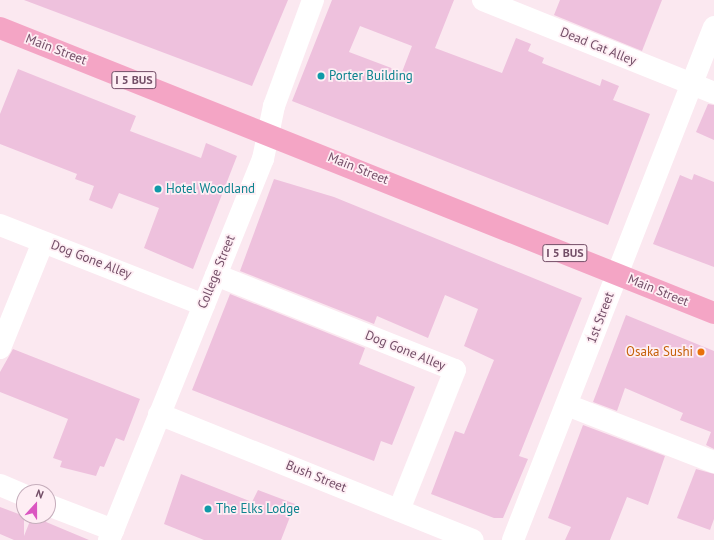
<!DOCTYPE html>
<html>
<head>
<meta charset="utf-8">
<style>
  body { margin:0 }
  #map { position:relative; width:714px; height:540px; overflow:hidden; background:#fbe8f0; font-family:"PT Sans",sans-serif }
  div>[style] { position:absolute }
  [style*='--x'] { left:calc(var(--x)*1px); top:calc(var(--y)*1px); width:calc(var(--w)*1px); rotate:calc(var(--a)*1deg) }
  .building>* { inset:0; background:#eec1dd }
  .minor>* { height:22px; margin:-11px; padding:0 11px; transform-origin:11px; border-radius:11px; background:#fff }
  .major>* { height:22px; margin:-11px; padding:0 11px; transform-origin:11px; border-radius:11px; background:#f4a5c5 }
  .dots>* { width:11px; height:11px; translate:-50% -50%; box-sizing:border-box; border:2px solid #feeef4; border-radius:50% }
  span { translate:-50% -50%; white-space:nowrap; text-align:center; line-height:1.15; -webkit-text-stroke:3.5px #feeef4; paint-order:stroke }
  .shield-label span { padding:1px 3px; background:#feeef4; border:1px solid; border-radius:3px; -webkit-text-stroke-width:0 }
  .shield-label { font-size:12px; color:#734e67; font-weight:700 }
  .street-label { font-size:13px; color:#734e67 }
  .culture-label { font-size:13px; color:#0d838f }
  .left { translate:0 -50%; text-align:left }
  .food-label { font-size:13px; color:#c56008 }
  .right { translate:-100% -50%; text-align:right }
  .north { position:absolute; left:16px; top:484px; width:40px; height:40px; box-sizing:border-box; background:#feeef4; border:1px solid #c6aebc; border-radius:50%; rotate:21deg; font-size:11px; font-weight:700; line-height:16px; text-align:center; color:#734e67 }
  .north::after { content:''; display:block; margin:auto; width:14px; height:18px; background:#db56c1; clip-path:polygon(50% 0,100% 100%,50% 72%,0 100%) }
</style>
</head>
<body>
<div id="map">
  <div class="building">
    <i style="clip-path:polygon(24px 0,288px 0,252px 86px)"></i>
    <i style="clip-path:polygon(evenodd,332px 0,454px 0,435px 48px,502px 73px,516px 38px,531px 44px,528px 51px,544px 58px,542px 63px,600px 86px,602px 79px,619px 86px,613px 100px,650px 114px,608px 225px,292px 101px,332px 0,360px 26px,412px 46px,402px 72px,349px 52px,360px 26px)"></i>
    <i style="clip-path:polygon(560px 0,662px 0,642px 51px,554px 15px)"></i>
    <i style="clip-path:polygon(18px 69px,136px 116px,130px 131px,201px 158px,206px 143px,237px 156px,193px 269px,144px 248px,159px 208px,119px 193px,112px 209px,89px 200px,94px 186px,75px 179px,77px 174px,0 144px,0 114px)"></i>
    <i style="clip-path:polygon(708px 104px,714px 105px,714px 140px,696px 132px)"></i>
    <i style="clip-path:polygon(694px 174px,714px 182px,714px 267px,653px 244px,680px 175px,692px 180px)"></i>
    <i style="clip-path:polygon(274px 179px,334px 197px,582px 298px,519px 456px,528px 459px,503px 518px,494px 518px,431px 494px,455px 431px,464px 434px,494px 360px,464px 346px,478px 309px,445px 295px,428px 338px,377px 316px,374px 324px,240px 271px)"></i>
    <i style="clip-path:polygon(230px 294px,365px 348px,359px 364px,415px 387px,392px 445px,381px 441px,374px 461px,192px 390px)"></i>
    <i style="clip-path:polygon(626px 315px,714px 351px,714px 449px,706px 445px,711px 432px,680px 420px,683px 413px,625px 388px,617px 411px,593px 402px)"></i>
    <i style="clip-path:polygon(13px 349px,140px 399px,124px 441px,116px 438px,104px 467px,100px 466px,96px 476px,60px 467px,62px 461px,53px 458px,68px 419px,0 392px,0 372px)"></i>
    <i style="clip-path:polygon(583px 425px,665px 456px,648px 505px,627px 497px,610px 540px,565px 540px,571px 527px,548px 518px)"></i>
    <i style="clip-path:polygon(696px 469px,714px 474px,714px 519px,710px 530px,677px 518px)"></i>
    <i style="clip-path:polygon(181px 474px,252px 502px,258px 490px,295px 504px,281px 540px,204px 540px,164px 524px)"></i>
    <i style="clip-path:polygon(0 507px,24px 516px,24px 536px,32px 516px,43px 516px,48px 518px,46px 522px,89px 540px,14px 540px,0 534px)"></i>
  </div>
  <div class="minor">
    <i style="--x:483;--y:0;--w:249;--a:21.9"></i>
    <i style="--x:0;--y:225;--w:219;--a:21.4"></i>
    <i style="--x:216;--y:275;--w:257;--a:21.7"></i>
    <i style="--x:455;--y:370;--w:151;--a:111.8"></i>
    <i style="--x:0;--y:348;--w:114;--a:-67.9"></i>
    <i style="--x:567;--y:405;--w:158;--a:21.2"></i>
    <i style="--x:159;--y:414;--w:338;--a:21.9"></i>
    <i style="--x:0;--y:485;--w:26;--a:23"></i>
    <i style="--x:48;--y:505;--w:70;--a:21"></i>
    <i style="--x:109;--y:540;--w:411;--a:-68"></i>
    <i style="--x:263;--y:159;--w:54;--a:-78.3"></i>
    <i style="--x:274;--y:106;--w:113;--a:-69.8"></i>
    <i style="--x:513;--y:540;--w:551;--a:-68.6"></i>
  </div>
  <div class="major">
    <i style="--x:0;--y:28;--w:769;--a:21.76"></i>
  </div>
  <div class="dots">
    <i style="left:321px;top:76px;background:#0f9aa8"></i>
    <i style="left:158px;top:189px;background:#0f9aa8"></i>
    <i style="left:701px;top:352px;background:#e8710a"></i>
    <i style="left:208px;top:509px;background:#0f9aa8"></i>
  </div>
  <div class="shield-label">
    <span style="left:134px;top:80px">I 5 BUS</span>
    <span style="left:565px;top:253px">I 5 BUS</span>
  </div>
  <div class="street-label">
    <span style="left:598px;top:47px;rotate:22deg">Dead Cat Alley</span>
    <span style="left:56px;top:50px;rotate:21deg">Main Street</span>
    <span style="left:358px;top:169px;rotate:22deg">Main Street</span>
    <span style="left:91px;top:260px;rotate:21deg">Dog Gone Alley</span>
    <span style="left:217px;top:272px;rotate:-68deg">College Street</span>
    <span style="left:658px;top:291px;rotate:22deg">Main Street</span>
    <span style="left:601px;top:318px;rotate:-69deg">1st Street</span>
    <span style="left:405px;top:351px;rotate:22deg">Dog Gone Alley</span>
    <span style="left:316px;top:477px;rotate:22deg">Bush Street</span>
  </div>
  <div class="culture-label">
    <span class="left" style="left:329px;top:76px">Porter Building</span>
    <span class="left" style="left:166px;top:189px">Hotel Woodland</span>
    <span class="left" style="left:216px;top:509px">The Elks Lodge</span>
  </div>
  <div class="food-label">
    <span class="right" style="left:693px;top:352px">Osaka Sushi</span>
  </div>
  <div class="north">N</div>
</div>
</body>
</html>
